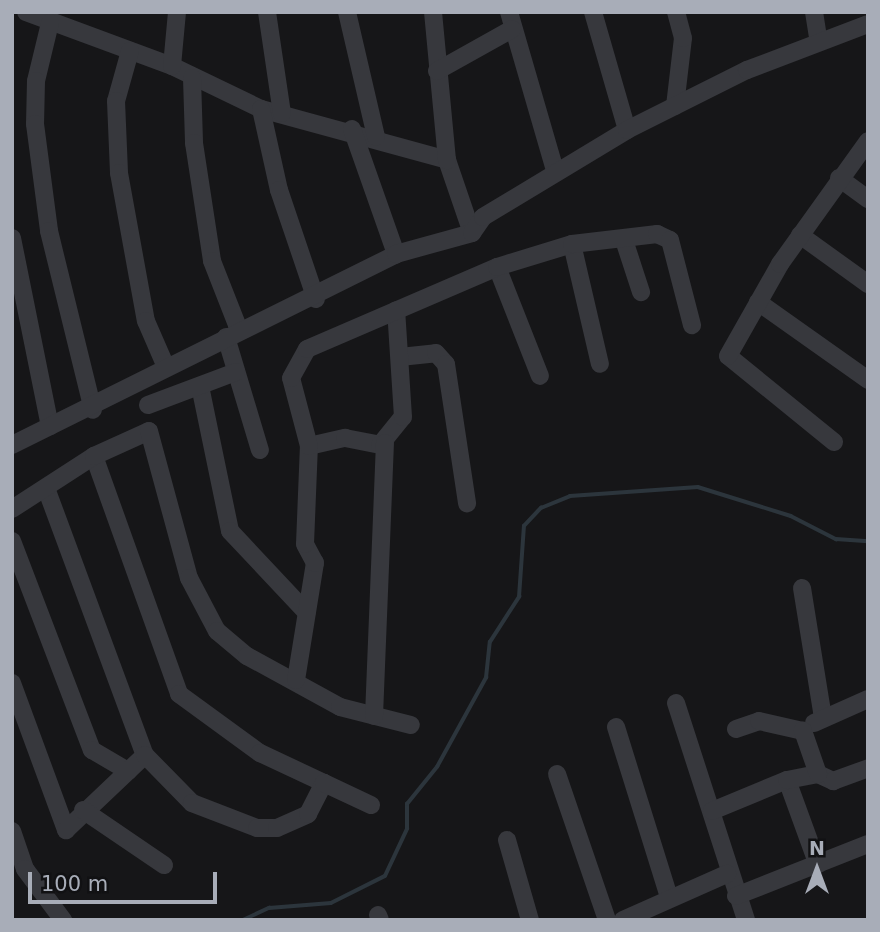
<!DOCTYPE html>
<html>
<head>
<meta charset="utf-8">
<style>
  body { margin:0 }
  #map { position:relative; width:880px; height:932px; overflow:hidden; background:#161618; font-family:"DejaVu Sans",sans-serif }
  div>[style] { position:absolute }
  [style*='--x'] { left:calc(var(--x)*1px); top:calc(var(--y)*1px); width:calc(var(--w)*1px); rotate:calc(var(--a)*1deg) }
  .stream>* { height:3.5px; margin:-1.75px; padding:0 1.75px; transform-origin:1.75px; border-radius:1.75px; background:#2c353c }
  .minor>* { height:18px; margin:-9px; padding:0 9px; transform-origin:9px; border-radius:9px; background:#37383d }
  span { translate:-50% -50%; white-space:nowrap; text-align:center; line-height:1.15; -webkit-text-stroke:5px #111113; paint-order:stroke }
  .frame { position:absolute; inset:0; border:14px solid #a8adb8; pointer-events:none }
  .north { position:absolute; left:782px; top:834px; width:70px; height:70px; -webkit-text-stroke:5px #111113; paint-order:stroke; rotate:0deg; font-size:19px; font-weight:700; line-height:28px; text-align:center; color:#a8adb8 }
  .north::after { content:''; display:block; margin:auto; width:24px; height:32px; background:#a8adb8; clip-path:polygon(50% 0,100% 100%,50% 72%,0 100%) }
  .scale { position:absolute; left:28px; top:872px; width:189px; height:32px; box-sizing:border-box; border:4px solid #a8adb8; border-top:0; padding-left:9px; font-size:21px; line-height:24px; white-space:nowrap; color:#a8adb8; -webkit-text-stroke:5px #111113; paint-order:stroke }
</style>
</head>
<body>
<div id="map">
  <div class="stream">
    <i style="--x:243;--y:920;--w:29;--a:-25"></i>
    <i style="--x:269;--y:908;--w:62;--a:-4.6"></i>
    <i style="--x:331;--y:903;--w:60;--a:-26.6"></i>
    <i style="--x:385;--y:876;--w:52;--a:-64.9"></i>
    <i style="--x:407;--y:829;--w:25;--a:-90"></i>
    <i style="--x:407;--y:804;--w:48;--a:-51"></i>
    <i style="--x:437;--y:767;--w:102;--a:-61.2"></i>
    <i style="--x:486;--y:678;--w:36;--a:-84"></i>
    <i style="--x:490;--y:642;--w:54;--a:-57.2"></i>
    <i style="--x:519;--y:597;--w:71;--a:-86"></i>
    <i style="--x:524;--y:526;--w:25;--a:-47"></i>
    <i style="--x:541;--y:508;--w:31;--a:-22"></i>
    <i style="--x:570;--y:496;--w:128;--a:-4"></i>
    <i style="--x:698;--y:487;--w:97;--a:17.3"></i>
    <i style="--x:791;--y:516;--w:51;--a:27.1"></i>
    <i style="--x:836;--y:539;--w:32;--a:4"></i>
  </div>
  <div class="minor">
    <i style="--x:26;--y:12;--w:156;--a:20.3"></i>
    <i style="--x:172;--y:66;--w:99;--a:25.8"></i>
    <i style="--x:261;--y:109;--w:193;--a:15.3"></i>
    <i style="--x:447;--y:160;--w:77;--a:71.1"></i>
    <i style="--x:267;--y:12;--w:102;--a:81.6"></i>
    <i style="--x:347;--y:12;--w:128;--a:76.9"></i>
    <i style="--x:433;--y:12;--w:149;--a:84.6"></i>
    <i style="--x:509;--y:12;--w:165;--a:73.8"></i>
    <i style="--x:593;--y:12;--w:123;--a:73.9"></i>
    <i style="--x:814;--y:12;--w:30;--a:81"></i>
    <i style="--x:50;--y:23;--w:60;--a:103.6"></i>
    <i style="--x:36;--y:81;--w:43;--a:91.3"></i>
    <i style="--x:35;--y:124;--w:108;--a:82.5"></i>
    <i style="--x:49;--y:231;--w:184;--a:76.2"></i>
    <i style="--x:130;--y:51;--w:52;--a:105.6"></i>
    <i style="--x:116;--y:101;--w:72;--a:87.6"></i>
    <i style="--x:119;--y:173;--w:150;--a:79.7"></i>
    <i style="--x:146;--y:321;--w:50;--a:66.5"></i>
    <i style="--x:172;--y:66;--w:54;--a:-84.7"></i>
    <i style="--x:437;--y:71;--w:86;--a:-29.2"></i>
    <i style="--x:192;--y:78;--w:65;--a:88.2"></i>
    <i style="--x:194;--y:143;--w:119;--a:81.3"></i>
    <i style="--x:212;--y:261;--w:74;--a:68.6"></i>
    <i style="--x:675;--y:106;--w:68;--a:-83.3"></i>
    <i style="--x:683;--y:38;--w:27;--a:-105"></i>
    <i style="--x:261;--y:109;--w:83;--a:77.5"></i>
    <i style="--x:279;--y:190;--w:115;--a:71.3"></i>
    <i style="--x:352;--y:129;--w:133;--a:70.6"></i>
    <i style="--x:839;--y:178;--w:36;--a:36"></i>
    <i style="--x:800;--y:235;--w:84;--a:35.8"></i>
    <i style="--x:12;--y:238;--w:192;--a:78.6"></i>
    <i style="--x:624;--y:240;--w:55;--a:71.9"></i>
    <i style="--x:572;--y:244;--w:123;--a:76.9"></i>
    <i style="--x:497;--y:267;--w:117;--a:68.5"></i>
    <i style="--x:758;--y:302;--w:135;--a:35.3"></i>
    <i style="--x:226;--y:337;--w:118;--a:73.3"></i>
    <i style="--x:400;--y:357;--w:36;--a:-6"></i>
    <i style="--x:436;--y:353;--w:15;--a:48"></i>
    <i style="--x:446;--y:364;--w:141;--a:81.4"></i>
    <i style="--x:200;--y:386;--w:148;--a:78.3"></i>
    <i style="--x:230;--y:531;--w:112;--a:46.8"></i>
    <i style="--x:148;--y:405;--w:94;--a:-20.6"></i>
    <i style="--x:834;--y:442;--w:136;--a:-140.9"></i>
    <i style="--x:728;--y:356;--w:106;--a:-60.5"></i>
    <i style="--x:780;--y:264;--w:151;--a:-54.4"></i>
    <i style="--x:12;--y:445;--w:429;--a:-26.4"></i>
    <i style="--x:396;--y:254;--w:79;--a:-15.4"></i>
    <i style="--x:472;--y:233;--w:19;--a:-55"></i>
    <i style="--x:483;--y:217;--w:168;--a:-31.1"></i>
    <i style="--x:627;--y:130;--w:134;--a:-26.6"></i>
    <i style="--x:747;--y:70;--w:129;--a:-20.8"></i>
    <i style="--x:309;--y:446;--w:37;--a:-13"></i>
    <i style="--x:345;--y:438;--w:36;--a:11"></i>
    <i style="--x:380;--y:445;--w:36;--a:-51"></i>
    <i style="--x:403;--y:417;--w:107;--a:-93.7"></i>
    <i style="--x:94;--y:456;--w:253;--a:70.3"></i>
    <i style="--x:179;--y:694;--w:100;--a:36.1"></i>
    <i style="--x:260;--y:753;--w:71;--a:25.1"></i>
    <i style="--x:46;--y:488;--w:285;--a:69.7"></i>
    <i style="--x:12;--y:509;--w:98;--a:-32.9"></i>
    <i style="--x:94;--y:456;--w:60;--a:-24.4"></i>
    <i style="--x:149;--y:431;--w:152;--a:74.8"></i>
    <i style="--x:189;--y:578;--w:60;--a:62.2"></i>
    <i style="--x:217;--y:631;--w:39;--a:40"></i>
    <i style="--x:247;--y:656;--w:106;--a:28.7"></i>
    <i style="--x:340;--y:707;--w:73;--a:14.2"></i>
    <i style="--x:12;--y:541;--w:224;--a:69.1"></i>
    <i style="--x:92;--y:750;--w:42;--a:30.3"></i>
    <i style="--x:802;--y:588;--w:131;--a:80.8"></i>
    <i style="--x:296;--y:680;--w:119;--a:-80.8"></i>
    <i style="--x:315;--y:563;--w:21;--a:-118"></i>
    <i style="--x:305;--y:544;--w:98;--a:-87.7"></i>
    <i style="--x:309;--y:446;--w:70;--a:-104.8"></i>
    <i style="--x:291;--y:378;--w:33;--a:-61"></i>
    <i style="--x:307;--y:349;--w:207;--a:-23.3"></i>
    <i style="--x:497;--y:267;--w:78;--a:-17"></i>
    <i style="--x:572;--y:244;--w:86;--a:-6.7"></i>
    <i style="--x:657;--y:234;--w:14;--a:25"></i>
    <i style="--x:670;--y:240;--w:88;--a:75.5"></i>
    <i style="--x:12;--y:683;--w:157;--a:69.8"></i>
    <i style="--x:66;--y:830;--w:109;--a:-43.5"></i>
    <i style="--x:145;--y:755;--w:67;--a:45.6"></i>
    <i style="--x:192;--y:803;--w:70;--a:21"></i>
    <i style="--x:257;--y:828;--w:20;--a:0"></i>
    <i style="--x:277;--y:828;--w:34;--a:-24"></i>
    <i style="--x:308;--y:814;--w:35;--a:-63"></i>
    <i style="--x:324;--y:783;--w:52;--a:25.1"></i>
    <i style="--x:676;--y:703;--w:228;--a:72.1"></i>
    <i style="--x:374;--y:716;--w:273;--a:-87.7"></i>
    <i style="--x:814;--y:723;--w:59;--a:-24"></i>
    <i style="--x:616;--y:727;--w:178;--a:72.7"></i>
    <i style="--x:736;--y:729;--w:24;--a:-19"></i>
    <i style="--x:759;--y:721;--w:45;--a:12.8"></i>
    <i style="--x:557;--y:774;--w:154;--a:71.1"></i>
    <i style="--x:818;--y:774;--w:17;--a:25"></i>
    <i style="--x:833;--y:781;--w:37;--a:-20"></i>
    <i style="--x:787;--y:780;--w:90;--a:70"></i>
    <i style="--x:83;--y:810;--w:98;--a:34.2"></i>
    <i style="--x:712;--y:811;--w:81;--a:-22.5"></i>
    <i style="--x:787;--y:780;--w:32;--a:-11"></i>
    <i style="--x:818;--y:774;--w:46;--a:-109.2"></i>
    <i style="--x:12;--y:831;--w:40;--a:71.1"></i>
    <i style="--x:25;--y:869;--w:64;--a:53.3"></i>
    <i style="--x:507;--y:840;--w:83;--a:74"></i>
    <i style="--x:736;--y:896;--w:142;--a:-21.5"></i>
    <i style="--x:378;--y:915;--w:5;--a:68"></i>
    <i style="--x:623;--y:920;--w:114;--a:-23.9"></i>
  </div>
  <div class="frame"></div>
  <div class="north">N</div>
  <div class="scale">100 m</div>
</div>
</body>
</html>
